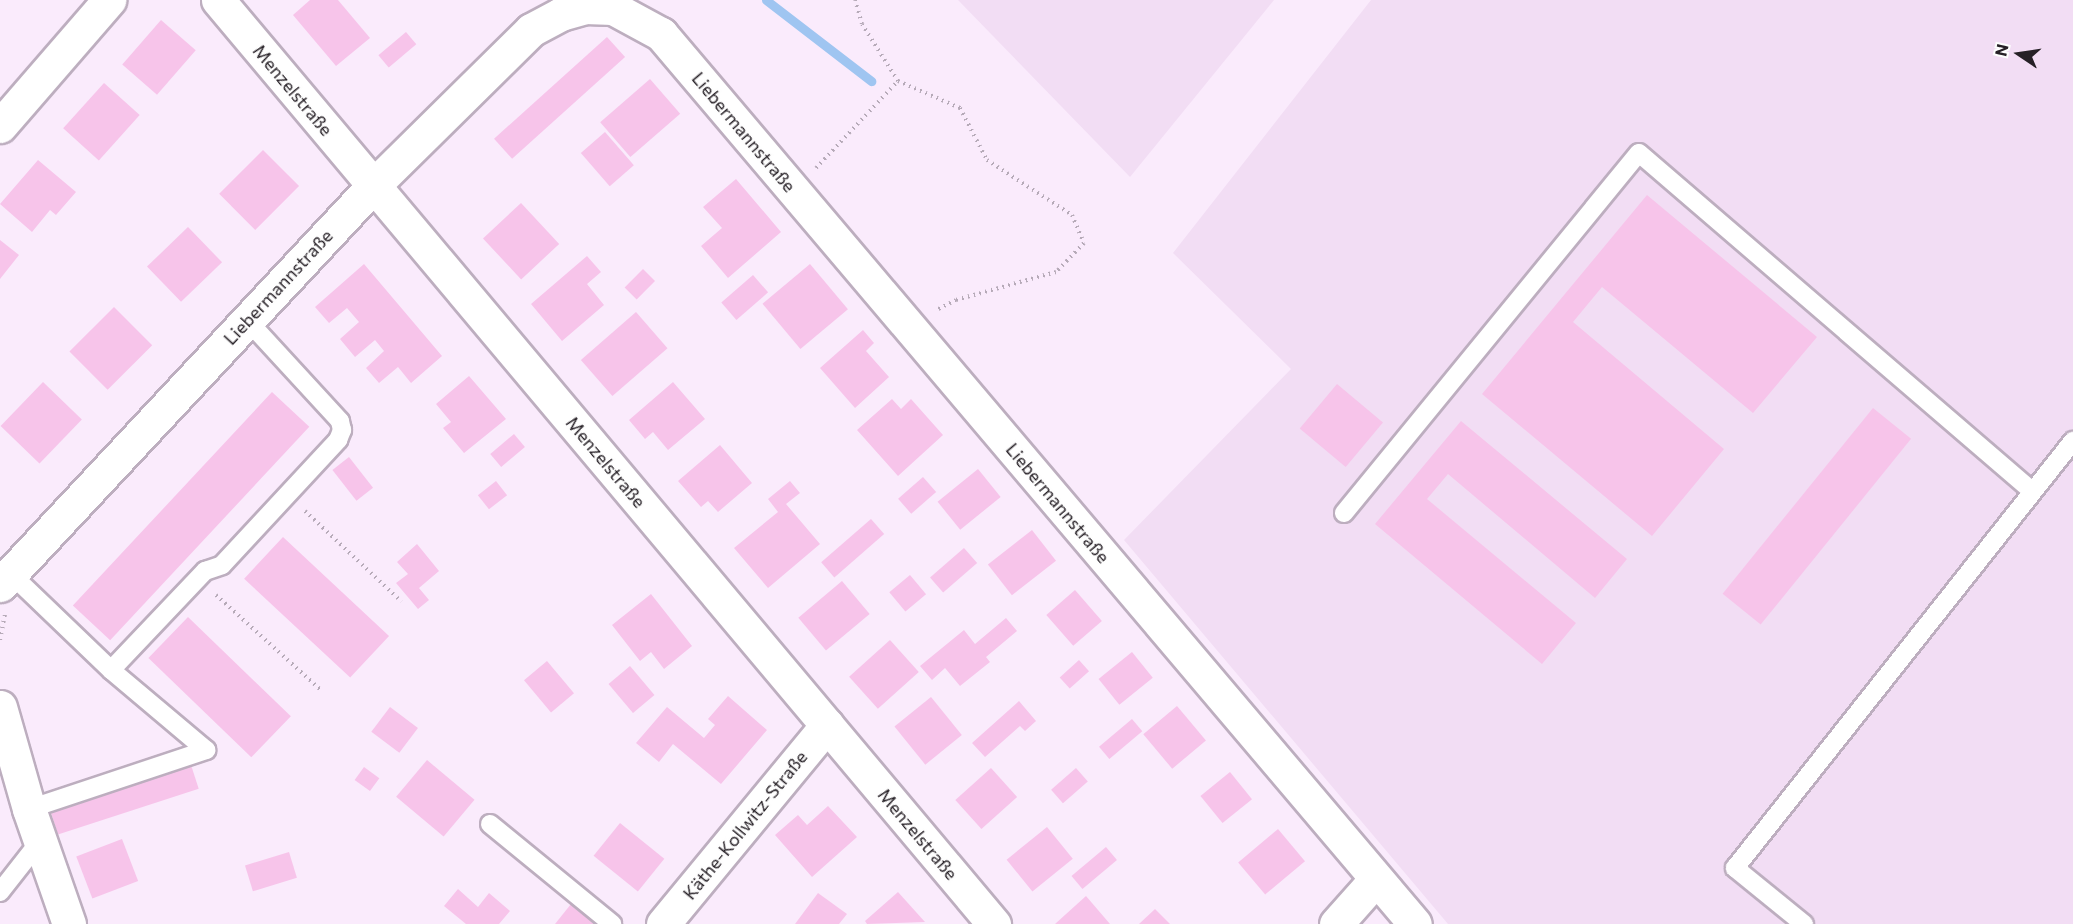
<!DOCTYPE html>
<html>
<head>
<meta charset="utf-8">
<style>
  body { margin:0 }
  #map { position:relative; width:2073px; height:924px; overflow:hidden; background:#faebfc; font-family:Commissioner,sans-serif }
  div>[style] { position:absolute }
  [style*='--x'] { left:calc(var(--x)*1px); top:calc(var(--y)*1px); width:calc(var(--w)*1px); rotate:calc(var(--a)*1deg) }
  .built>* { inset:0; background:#f2ddf4 }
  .stream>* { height:9px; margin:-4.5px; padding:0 4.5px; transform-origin:4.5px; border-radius:4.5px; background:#9fc5f1 }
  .building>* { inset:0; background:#f7c4ea; transform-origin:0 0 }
  .path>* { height:4px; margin-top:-2px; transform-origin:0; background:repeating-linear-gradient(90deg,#b6aab8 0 1.5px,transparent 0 6px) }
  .roads { filter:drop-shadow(2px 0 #bdaebf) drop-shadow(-2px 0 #bdaebf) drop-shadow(0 2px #bdaebf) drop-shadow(0 -2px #bdaebf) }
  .service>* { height:18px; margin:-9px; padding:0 9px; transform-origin:9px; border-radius:9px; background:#fff }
  .minor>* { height:33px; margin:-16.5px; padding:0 16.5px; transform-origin:16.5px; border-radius:16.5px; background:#fff }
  span { translate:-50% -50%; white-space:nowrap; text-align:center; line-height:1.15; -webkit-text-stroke:4.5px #fefefe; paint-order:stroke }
  .street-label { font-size:18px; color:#262026 }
  .north { position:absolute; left:1989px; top:24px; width:60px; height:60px; -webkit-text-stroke:4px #fefefe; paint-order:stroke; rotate:283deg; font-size:16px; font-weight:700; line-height:24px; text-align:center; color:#262026 }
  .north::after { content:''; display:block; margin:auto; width:21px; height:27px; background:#262026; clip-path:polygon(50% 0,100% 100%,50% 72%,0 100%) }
</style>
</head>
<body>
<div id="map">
  <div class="built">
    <i style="clip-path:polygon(958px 0,1274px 0,1130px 177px)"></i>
    <i style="clip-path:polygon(1371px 0,2073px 0,2073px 924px,1448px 924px,1124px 540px,1291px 369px,1173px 253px)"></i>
  </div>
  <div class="stream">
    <i style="--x:766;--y:0;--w:133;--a:37.6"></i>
  </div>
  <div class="building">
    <i style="clip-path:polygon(310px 0,338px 0,370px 38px,336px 66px,293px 15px)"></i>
    <i style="left:161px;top:20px;width:46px;height:59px;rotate:41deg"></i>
    <i style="left:406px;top:32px;width:16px;height:36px;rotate:50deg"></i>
    <i style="left:607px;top:37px;width:27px;height:152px;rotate:48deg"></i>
    <i style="left:650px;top:79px;width:46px;height:66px;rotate:49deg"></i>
    <i style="left:104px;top:83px;width:48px;height:61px;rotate:42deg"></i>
    <i style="left:605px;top:132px;width:44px;height:32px;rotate:49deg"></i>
    <i style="left:263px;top:150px;width:51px;height:62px;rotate:45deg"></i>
    <i style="clip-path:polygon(38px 160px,76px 192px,56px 215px,50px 210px,32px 232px,0 204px)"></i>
    <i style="clip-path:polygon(736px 179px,781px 232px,728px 278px,701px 246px,722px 228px,703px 207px)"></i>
    <i style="clip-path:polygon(1647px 195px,1817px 337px,1753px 413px,1602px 287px,1573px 322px,1724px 449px,1652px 536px,1482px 394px)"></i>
    <i style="left:521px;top:203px;width:56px;height:52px;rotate:47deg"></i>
    <i style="left:188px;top:227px;width:49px;height:57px;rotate:46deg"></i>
    <i style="clip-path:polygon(0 240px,19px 255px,0 279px)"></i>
    <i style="clip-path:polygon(587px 256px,601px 272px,587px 284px,604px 305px,562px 341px,531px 304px)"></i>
    <i style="clip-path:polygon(364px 264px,442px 356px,411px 383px,398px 367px,379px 383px,366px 368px,384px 351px,375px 340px,355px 357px,340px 339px,359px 322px,347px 308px,329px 323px,315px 307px)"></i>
    <i style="left:810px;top:264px;width:59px;height:62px;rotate:50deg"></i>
    <i style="left:643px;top:269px;width:17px;height:26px;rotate:45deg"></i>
    <i style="left:753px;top:275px;width:23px;height:42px;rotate:49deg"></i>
    <i style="left:114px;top:307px;width:54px;height:63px;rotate:45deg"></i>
    <i style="left:636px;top:312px;width:48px;height:73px;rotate:49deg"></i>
    <i style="clip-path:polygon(863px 330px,874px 343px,866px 351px,889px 377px,855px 408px,820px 368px)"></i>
    <i style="clip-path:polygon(469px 376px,506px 419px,464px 453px,443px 428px,451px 422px,436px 404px)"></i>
    <i style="left:43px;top:382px;width:54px;height:61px;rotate:44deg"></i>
    <i style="clip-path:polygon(673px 382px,705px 419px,668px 450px,653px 432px,645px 439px,629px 420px)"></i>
    <i style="left:1337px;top:384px;width:60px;height:58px;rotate:40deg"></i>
    <i style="left:272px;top:392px;width:51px;height:292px;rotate:43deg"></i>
    <i style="clip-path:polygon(892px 399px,901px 409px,911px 399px,943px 435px,898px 476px,857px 430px)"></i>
    <i style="left:1873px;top:408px;width:49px;height:239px;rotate:39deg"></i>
    <i style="clip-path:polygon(1461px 421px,1627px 559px,1595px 598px,1448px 474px,1427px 499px,1576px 623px,1542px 664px,1375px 524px)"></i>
    <i style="left:514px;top:434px;width:17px;height:31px;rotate:50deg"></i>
    <i style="clip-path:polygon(720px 445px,752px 483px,718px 512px,708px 501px,701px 507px,678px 481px)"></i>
    <i style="left:349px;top:457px;width:39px;height:21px;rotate:52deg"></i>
    <i style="left:978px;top:469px;width:36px;height:52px;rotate:51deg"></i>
    <i style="left:923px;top:477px;width:20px;height:33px;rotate:49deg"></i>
    <i style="left:496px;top:481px;width:18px;height:23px;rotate:52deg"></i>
    <i style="clip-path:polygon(790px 481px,800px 493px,786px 504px,820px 544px,768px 588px,734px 548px,778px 512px,768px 499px)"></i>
    <i style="left:871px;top:519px;width:20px;height:66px;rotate:49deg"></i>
    <i style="left:1032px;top:530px;width:39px;height:56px;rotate:52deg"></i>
    <i style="left:283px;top:537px;width:145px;height:57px;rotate:43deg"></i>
    <i style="clip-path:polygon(417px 544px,439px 571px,419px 588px,429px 600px,418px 609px,396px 583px,408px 574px,397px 562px)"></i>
    <i style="left:964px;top:548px;width:20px;height:45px;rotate:49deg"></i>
    <i style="left:910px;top:575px;width:25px;height:27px;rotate:50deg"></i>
    <i style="left:842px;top:581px;width:43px;height:57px;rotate:50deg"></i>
    <i style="left:1075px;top:590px;width:41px;height:38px;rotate:49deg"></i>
    <i style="clip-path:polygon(651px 594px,692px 646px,664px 669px,651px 652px,640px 661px,612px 625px)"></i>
    <i style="left:188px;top:617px;width:143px;height:57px;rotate:44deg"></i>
    <i style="clip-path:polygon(1006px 618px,1017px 631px,986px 657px,990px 662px,960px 686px,945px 668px,932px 680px,920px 666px,964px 630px,975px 644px)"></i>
    <i style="left:890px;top:640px;width:43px;height:55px;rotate:48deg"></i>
    <i style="left:1132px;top:652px;width:33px;height:43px;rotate:51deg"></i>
    <i style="left:1079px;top:660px;width:15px;height:26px;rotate:48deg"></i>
    <i style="left:547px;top:661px;width:42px;height:30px;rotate:50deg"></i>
    <i style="left:630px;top:666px;width:38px;height:28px;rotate:50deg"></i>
    <i style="clip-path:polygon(728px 696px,767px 730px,721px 784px,673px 744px,659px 762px,636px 743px,667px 707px,704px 738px,715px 725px,708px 719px)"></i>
    <i style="left:931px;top:697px;width:49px;height:47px;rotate:51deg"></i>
    <i style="clip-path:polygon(1019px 701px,1036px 721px,1025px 731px,1020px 726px,985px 757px,972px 743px)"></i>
    <i style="left:1177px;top:706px;width:45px;height:44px;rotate:50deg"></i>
    <i style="left:390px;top:707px;width:35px;height:31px;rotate:37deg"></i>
    <i style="left:1132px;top:719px;width:16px;height:43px;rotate:50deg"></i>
    <i style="left:427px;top:760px;width:62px;height:48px;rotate:40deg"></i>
    <i style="left:191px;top:765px;width:25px;height:148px;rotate:72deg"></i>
    <i style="left:364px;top:767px;width:19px;height:16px;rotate:36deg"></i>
    <i style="left:991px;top:768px;width:39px;height:48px;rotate:48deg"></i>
    <i style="left:1076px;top:768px;width:18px;height:33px;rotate:49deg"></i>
    <i style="left:1230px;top:772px;width:35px;height:38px;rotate:51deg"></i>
    <i style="clip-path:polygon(828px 806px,857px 837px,812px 877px,775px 835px,798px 815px,807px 825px)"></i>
    <i style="left:620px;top:823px;width:57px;height:42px;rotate:39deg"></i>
    <i style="left:1047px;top:827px;width:41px;height:52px;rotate:51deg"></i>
    <i style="left:1278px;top:829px;width:42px;height:52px;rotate:50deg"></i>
    <i style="left:122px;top:839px;width:45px;height:49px;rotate:69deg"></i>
    <i style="left:1106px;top:847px;width:17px;height:45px;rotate:50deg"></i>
    <i style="left:289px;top:852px;width:27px;height:46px;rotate:73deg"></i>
    <i style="clip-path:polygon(458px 889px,478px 907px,489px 893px,510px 911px,499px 924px,466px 924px,444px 906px)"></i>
    <i style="clip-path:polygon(898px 892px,925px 922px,867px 924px,865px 921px)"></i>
    <i style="clip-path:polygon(818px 893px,847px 914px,839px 924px,795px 924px)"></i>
    <i style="clip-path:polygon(1086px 896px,1110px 924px,1055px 924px)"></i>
    <i style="clip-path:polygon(575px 899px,606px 924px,555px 924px)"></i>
    <i style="clip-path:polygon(1155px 909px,1170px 924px,1139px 924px)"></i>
  </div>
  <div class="path">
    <i style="--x:898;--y:81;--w:68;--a:23.5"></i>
    <i style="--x:960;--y:108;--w:59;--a:62.6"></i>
    <i style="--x:987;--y:160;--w:101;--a:32.9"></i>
    <i style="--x:1072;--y:215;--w:30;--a:67"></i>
    <i style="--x:1084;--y:243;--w:40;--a:134"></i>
    <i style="--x:1056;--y:272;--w:104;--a:164.4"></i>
    <i style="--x:956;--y:300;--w:22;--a:153"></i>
    <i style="--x:816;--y:168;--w:120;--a:-46.7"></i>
    <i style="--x:898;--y:81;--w:67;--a:-122.3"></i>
    <i style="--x:862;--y:24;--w:25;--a:-106"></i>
    <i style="--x:305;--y:511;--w:132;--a:43.2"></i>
    <i style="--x:216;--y:595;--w:143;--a:42.2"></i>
    <i style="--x:0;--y:640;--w:26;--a:-79"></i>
  </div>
  <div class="roads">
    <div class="service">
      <i style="--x:1344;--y:513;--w:465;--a:-50.7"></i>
      <i style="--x:1639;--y:153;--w:518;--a:40.7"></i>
      <i style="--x:11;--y:574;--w:139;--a:43.8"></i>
      <i style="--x:111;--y:670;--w:137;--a:-46.5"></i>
      <i style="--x:205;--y:571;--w:18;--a:-19"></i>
      <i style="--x:222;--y:565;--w:171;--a:-47.1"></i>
      <i style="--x:338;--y:440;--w:11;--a:-68"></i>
      <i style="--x:342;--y:430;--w:9;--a:-103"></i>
      <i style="--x:340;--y:421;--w:137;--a:-132.6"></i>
      <i style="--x:29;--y:809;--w:187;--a:-18.4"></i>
      <i style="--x:206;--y:750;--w:124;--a:-139.9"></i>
      <i style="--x:490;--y:824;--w:158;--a:39.3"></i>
      <i style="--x:0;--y:892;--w:65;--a:-51.9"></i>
      <i style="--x:1804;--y:924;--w:89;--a:-140.9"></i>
      <i style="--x:1735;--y:868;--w:545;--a:-51.64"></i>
    </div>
    <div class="minor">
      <i style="--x:218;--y:0;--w:1207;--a:49.98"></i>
      <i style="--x:0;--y:126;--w:167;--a:-49.1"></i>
      <i style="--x:0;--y:585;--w:546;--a:-46.93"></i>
      <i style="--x:373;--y:186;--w:222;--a:-44.6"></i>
      <i style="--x:531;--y:30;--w:34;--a:-28"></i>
      <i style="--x:561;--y:14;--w:25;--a:-16"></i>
      <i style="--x:585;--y:7;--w:28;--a:2"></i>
      <i style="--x:613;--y:8;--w:55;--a:28.4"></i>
      <i style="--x:661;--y:34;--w:1166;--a:49.73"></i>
      <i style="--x:0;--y:707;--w:106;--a:74.1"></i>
      <i style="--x:29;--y:809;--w:122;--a:70.8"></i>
      <i style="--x:663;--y:924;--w:258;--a:-50.5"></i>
      <i style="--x:1336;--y:924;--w:60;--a:-48.4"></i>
    </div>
  </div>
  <div class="street-label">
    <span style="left:293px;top:90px;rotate:50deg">Menzelstraße</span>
    <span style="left:744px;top:132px;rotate:50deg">Liebermannstraße</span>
    <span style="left:278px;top:287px;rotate:-47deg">Liebermannstraße</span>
    <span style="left:606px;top:462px;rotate:50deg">Menzelstraße</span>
    <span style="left:1058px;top:503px;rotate:50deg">Liebermannstraße</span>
    <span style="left:745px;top:825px;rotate:-51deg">Käthe-Kollwitz-Straße</span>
    <span style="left:918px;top:834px;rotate:50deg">Menzelstraße</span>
  </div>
  <div class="north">N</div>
</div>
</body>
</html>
